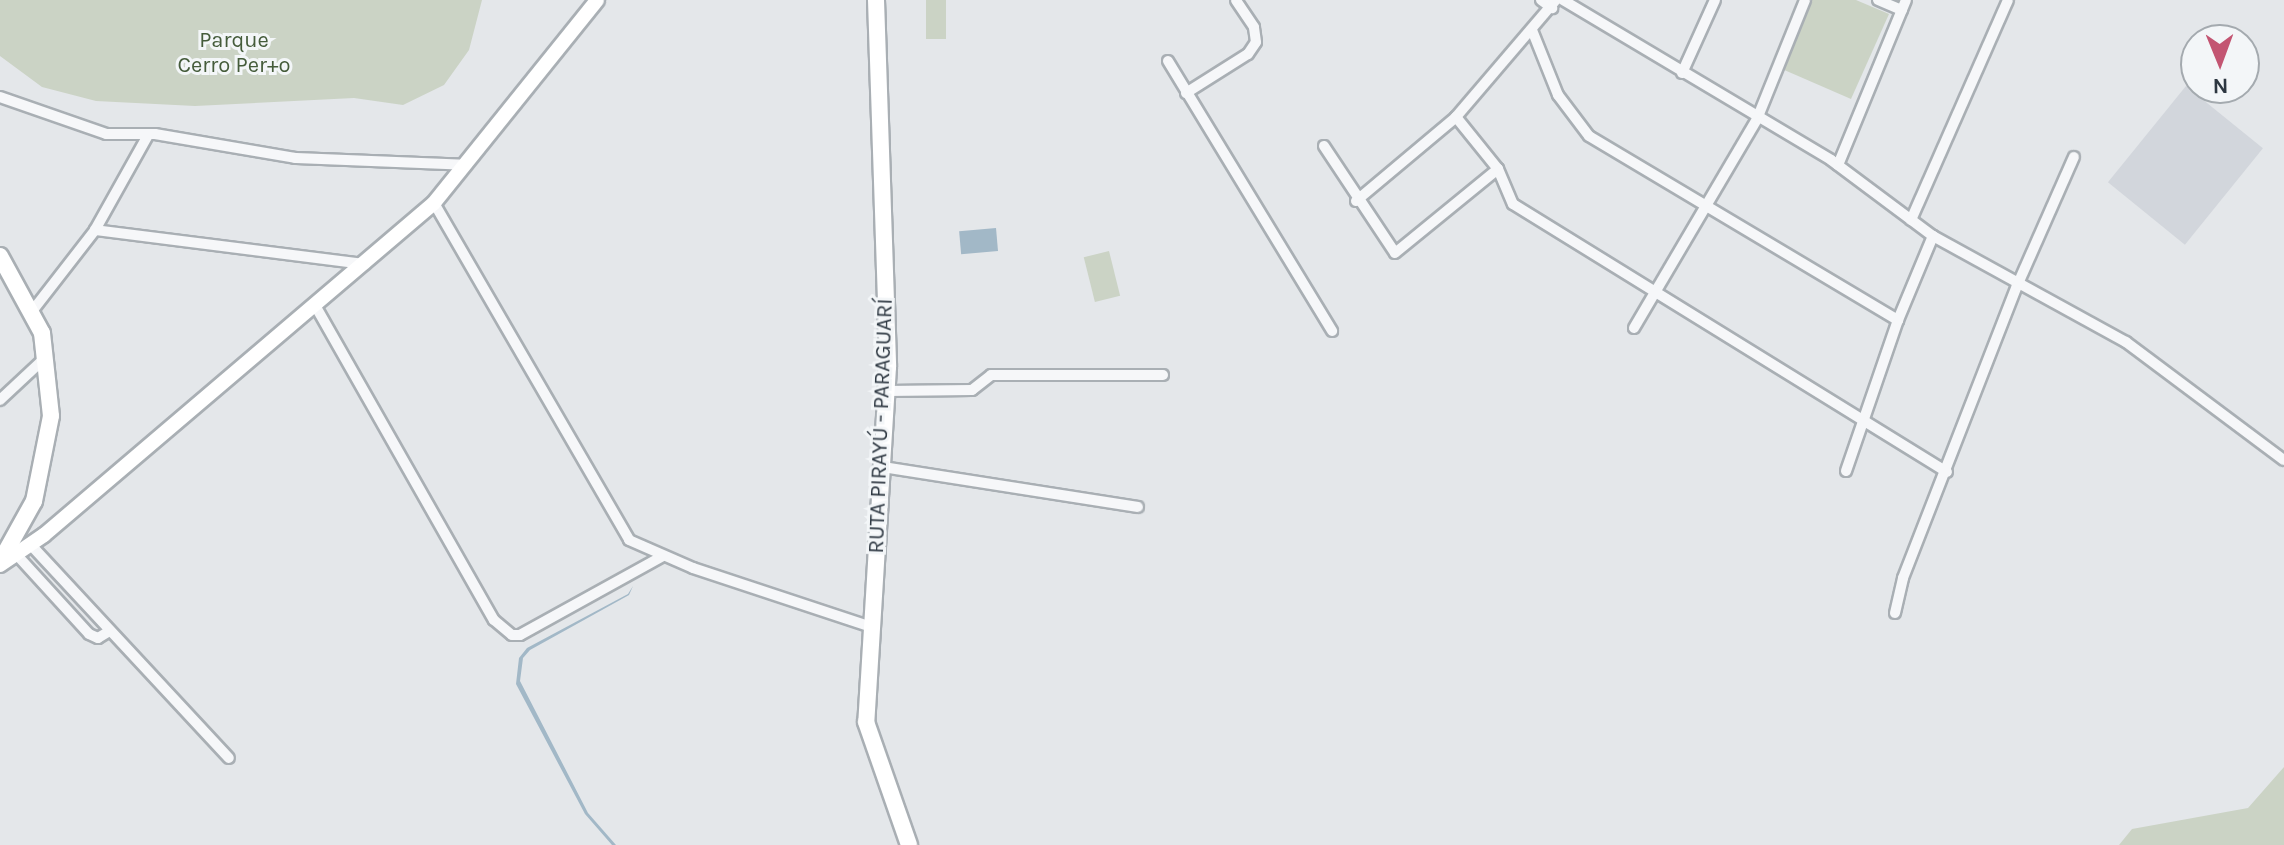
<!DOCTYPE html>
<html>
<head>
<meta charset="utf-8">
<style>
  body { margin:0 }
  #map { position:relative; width:2284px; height:845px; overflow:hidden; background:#e4e7ea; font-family:Karla,sans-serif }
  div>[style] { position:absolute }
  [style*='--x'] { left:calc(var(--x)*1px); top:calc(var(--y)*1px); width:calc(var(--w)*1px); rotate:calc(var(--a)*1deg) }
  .built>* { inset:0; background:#d2d6dc; transform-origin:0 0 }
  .green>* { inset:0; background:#cbd3c5; transform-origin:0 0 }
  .water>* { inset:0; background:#a2b8c7; transform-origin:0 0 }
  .roads { filter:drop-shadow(2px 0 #a9afb4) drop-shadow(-2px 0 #a9afb4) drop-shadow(0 2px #a9afb4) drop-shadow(0 -2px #a9afb4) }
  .street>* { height:10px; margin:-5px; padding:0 5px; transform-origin:5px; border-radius:5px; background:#f6f7f9 }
  .secondary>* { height:14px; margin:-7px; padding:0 7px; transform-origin:7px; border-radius:7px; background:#fff }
  .primary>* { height:16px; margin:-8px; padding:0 8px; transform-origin:8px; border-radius:8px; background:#fff }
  span { translate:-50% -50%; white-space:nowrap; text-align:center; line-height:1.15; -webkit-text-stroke:6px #f3f6f8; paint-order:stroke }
  .park-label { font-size:22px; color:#455c3b }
  .street-label { font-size:22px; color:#2d3741 }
  .north { position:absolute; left:2180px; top:24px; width:80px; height:80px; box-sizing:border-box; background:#f3f6f8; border:2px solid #a4aaaf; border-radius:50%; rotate:179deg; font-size:22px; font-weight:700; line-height:32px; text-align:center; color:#2d3741 }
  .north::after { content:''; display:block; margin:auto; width:28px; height:36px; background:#c35572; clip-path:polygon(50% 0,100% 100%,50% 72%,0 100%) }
</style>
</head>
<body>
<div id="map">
  <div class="built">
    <i style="left:2186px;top:86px;width:99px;height:124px;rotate:39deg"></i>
  </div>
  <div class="green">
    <i style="clip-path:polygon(0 0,482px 0,469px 50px,444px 85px,403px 105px,354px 98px,195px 106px,96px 101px,42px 87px,0 56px)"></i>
    <i style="left:926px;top:0;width:20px;height:39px"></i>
    <i style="clip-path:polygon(1810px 0,1856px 0,1889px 14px,1851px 99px,1782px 69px)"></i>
    <i style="left:1109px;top:251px;width:46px;height:26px;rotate:76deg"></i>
    <i style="clip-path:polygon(2284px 767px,2284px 845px,2119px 845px,2132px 829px,2248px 808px)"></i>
  </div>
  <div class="water">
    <i style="left:996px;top:228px;width:23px;height:37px;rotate:85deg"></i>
    <i style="clip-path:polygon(633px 586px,629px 595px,530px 650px,523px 658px,520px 681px,588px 813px,616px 845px,612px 845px,585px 814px,516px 684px,519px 658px,527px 648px,628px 594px)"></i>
  </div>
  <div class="roads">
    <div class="street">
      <i style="--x:1541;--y:0;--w:14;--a:36"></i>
      <i style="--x:1563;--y:0;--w:312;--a:30.8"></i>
      <i style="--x:1831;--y:160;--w:127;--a:36.7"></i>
      <i style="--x:1933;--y:236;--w:220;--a:28.8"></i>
      <i style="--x:2126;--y:342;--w:197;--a:36.8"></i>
      <i style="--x:1878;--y:0;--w:26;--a:23"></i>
      <i style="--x:1532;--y:30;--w:70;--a:68.2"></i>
      <i style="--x:1558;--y:95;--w:51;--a:52.9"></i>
      <i style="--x:1589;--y:136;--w:360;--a:30.8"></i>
      <i style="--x:1168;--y:61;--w:316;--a:58.7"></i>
      <i style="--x:1682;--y:73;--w:80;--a:-65.7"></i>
      <i style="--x:1186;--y:93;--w:73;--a:-32.2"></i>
      <i style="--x:1248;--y:54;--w:14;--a:-56"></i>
      <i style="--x:1256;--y:42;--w:15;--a:-98"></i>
      <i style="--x:1254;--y:27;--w:32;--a:-124"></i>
      <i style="--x:0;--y:97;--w:112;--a:19.2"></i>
      <i style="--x:106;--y:134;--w:49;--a:0"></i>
      <i style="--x:155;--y:134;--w:142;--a:9.7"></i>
      <i style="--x:295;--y:158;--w:171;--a:2.3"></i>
      <i style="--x:1456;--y:117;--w:67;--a:51.1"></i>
      <i style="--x:1498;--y:169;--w:38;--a:67"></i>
      <i style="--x:1513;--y:204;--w:510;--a:31.7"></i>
      <i style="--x:1324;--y:146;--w:128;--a:56.4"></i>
      <i style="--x:1395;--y:253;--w:133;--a:-39.2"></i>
      <i style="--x:1838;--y:165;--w:178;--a:-67.6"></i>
      <i style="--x:1356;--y:201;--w:131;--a:-40"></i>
      <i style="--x:1456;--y:117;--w:154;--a:-49.5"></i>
      <i style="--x:434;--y:203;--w:389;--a:59.9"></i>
      <i style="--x:629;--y:540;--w:70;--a:23.6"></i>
      <i style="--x:693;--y:568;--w:188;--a:18.3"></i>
      <i style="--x:1911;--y:220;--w:240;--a:-66.2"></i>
      <i style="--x:95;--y:230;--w:272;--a:7.2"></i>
      <i style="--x:316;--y:307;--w:360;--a:60.4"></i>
      <i style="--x:494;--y:620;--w:23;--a:40"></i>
      <i style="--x:512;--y:635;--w:8;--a:0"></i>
      <i style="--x:520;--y:635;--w:163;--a:-28.9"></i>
      <i style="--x:33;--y:310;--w:101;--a:-52.2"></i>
      <i style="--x:95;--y:230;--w:109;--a:-60.8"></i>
      <i style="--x:1634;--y:328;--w:243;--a:-59.5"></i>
      <i style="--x:1757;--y:119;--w:128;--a:-68"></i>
      <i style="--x:887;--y:391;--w:85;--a:-0.7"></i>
      <i style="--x:972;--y:390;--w:24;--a:-38"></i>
      <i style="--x:991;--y:375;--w:172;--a:0"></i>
      <i style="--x:0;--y:400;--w:63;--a:-43.1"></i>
      <i style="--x:883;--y:467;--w:258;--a:8.9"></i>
      <i style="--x:1846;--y:471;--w:160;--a:-71"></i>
      <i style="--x:1898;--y:320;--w:91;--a:-67.4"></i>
      <i style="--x:30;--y:544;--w:292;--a:47.1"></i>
      <i style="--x:16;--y:554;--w:108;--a:47.6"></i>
      <i style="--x:89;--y:634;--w:10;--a:24"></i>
      <i style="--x:98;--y:638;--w:12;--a:-31"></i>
      <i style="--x:1895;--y:613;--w:36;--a:-77"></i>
      <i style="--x:1903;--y:578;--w:313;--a:-68.7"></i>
      <i style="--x:2017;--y:286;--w:141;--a:-66.2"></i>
    </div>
    <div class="secondary">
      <i style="--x:0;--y:565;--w:53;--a:-34.3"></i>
      <i style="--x:44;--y:535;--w:512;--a:-40.41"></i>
      <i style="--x:434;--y:203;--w:260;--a:-51.2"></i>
    </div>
    <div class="primary">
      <i style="--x:876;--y:0;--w:367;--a:88.1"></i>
      <i style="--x:888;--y:367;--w:356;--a:93.5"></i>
      <i style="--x:866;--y:722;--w:130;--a:70.7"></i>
      <i style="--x:0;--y:256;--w:88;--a:61.4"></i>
      <i style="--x:42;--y:333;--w:83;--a:83.8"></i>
      <i style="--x:51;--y:416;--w:87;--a:101.3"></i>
      <i style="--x:34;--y:501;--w:70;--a:119.1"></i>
    </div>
  </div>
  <div class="park-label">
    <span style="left:234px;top:53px">Parque<br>Cerro Per+o</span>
  </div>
  <div class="street-label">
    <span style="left:881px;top:426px;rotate:-88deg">RUTA PIRAYÚ - PARAGUARÍ</span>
  </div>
  <div class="north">N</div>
</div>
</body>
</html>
